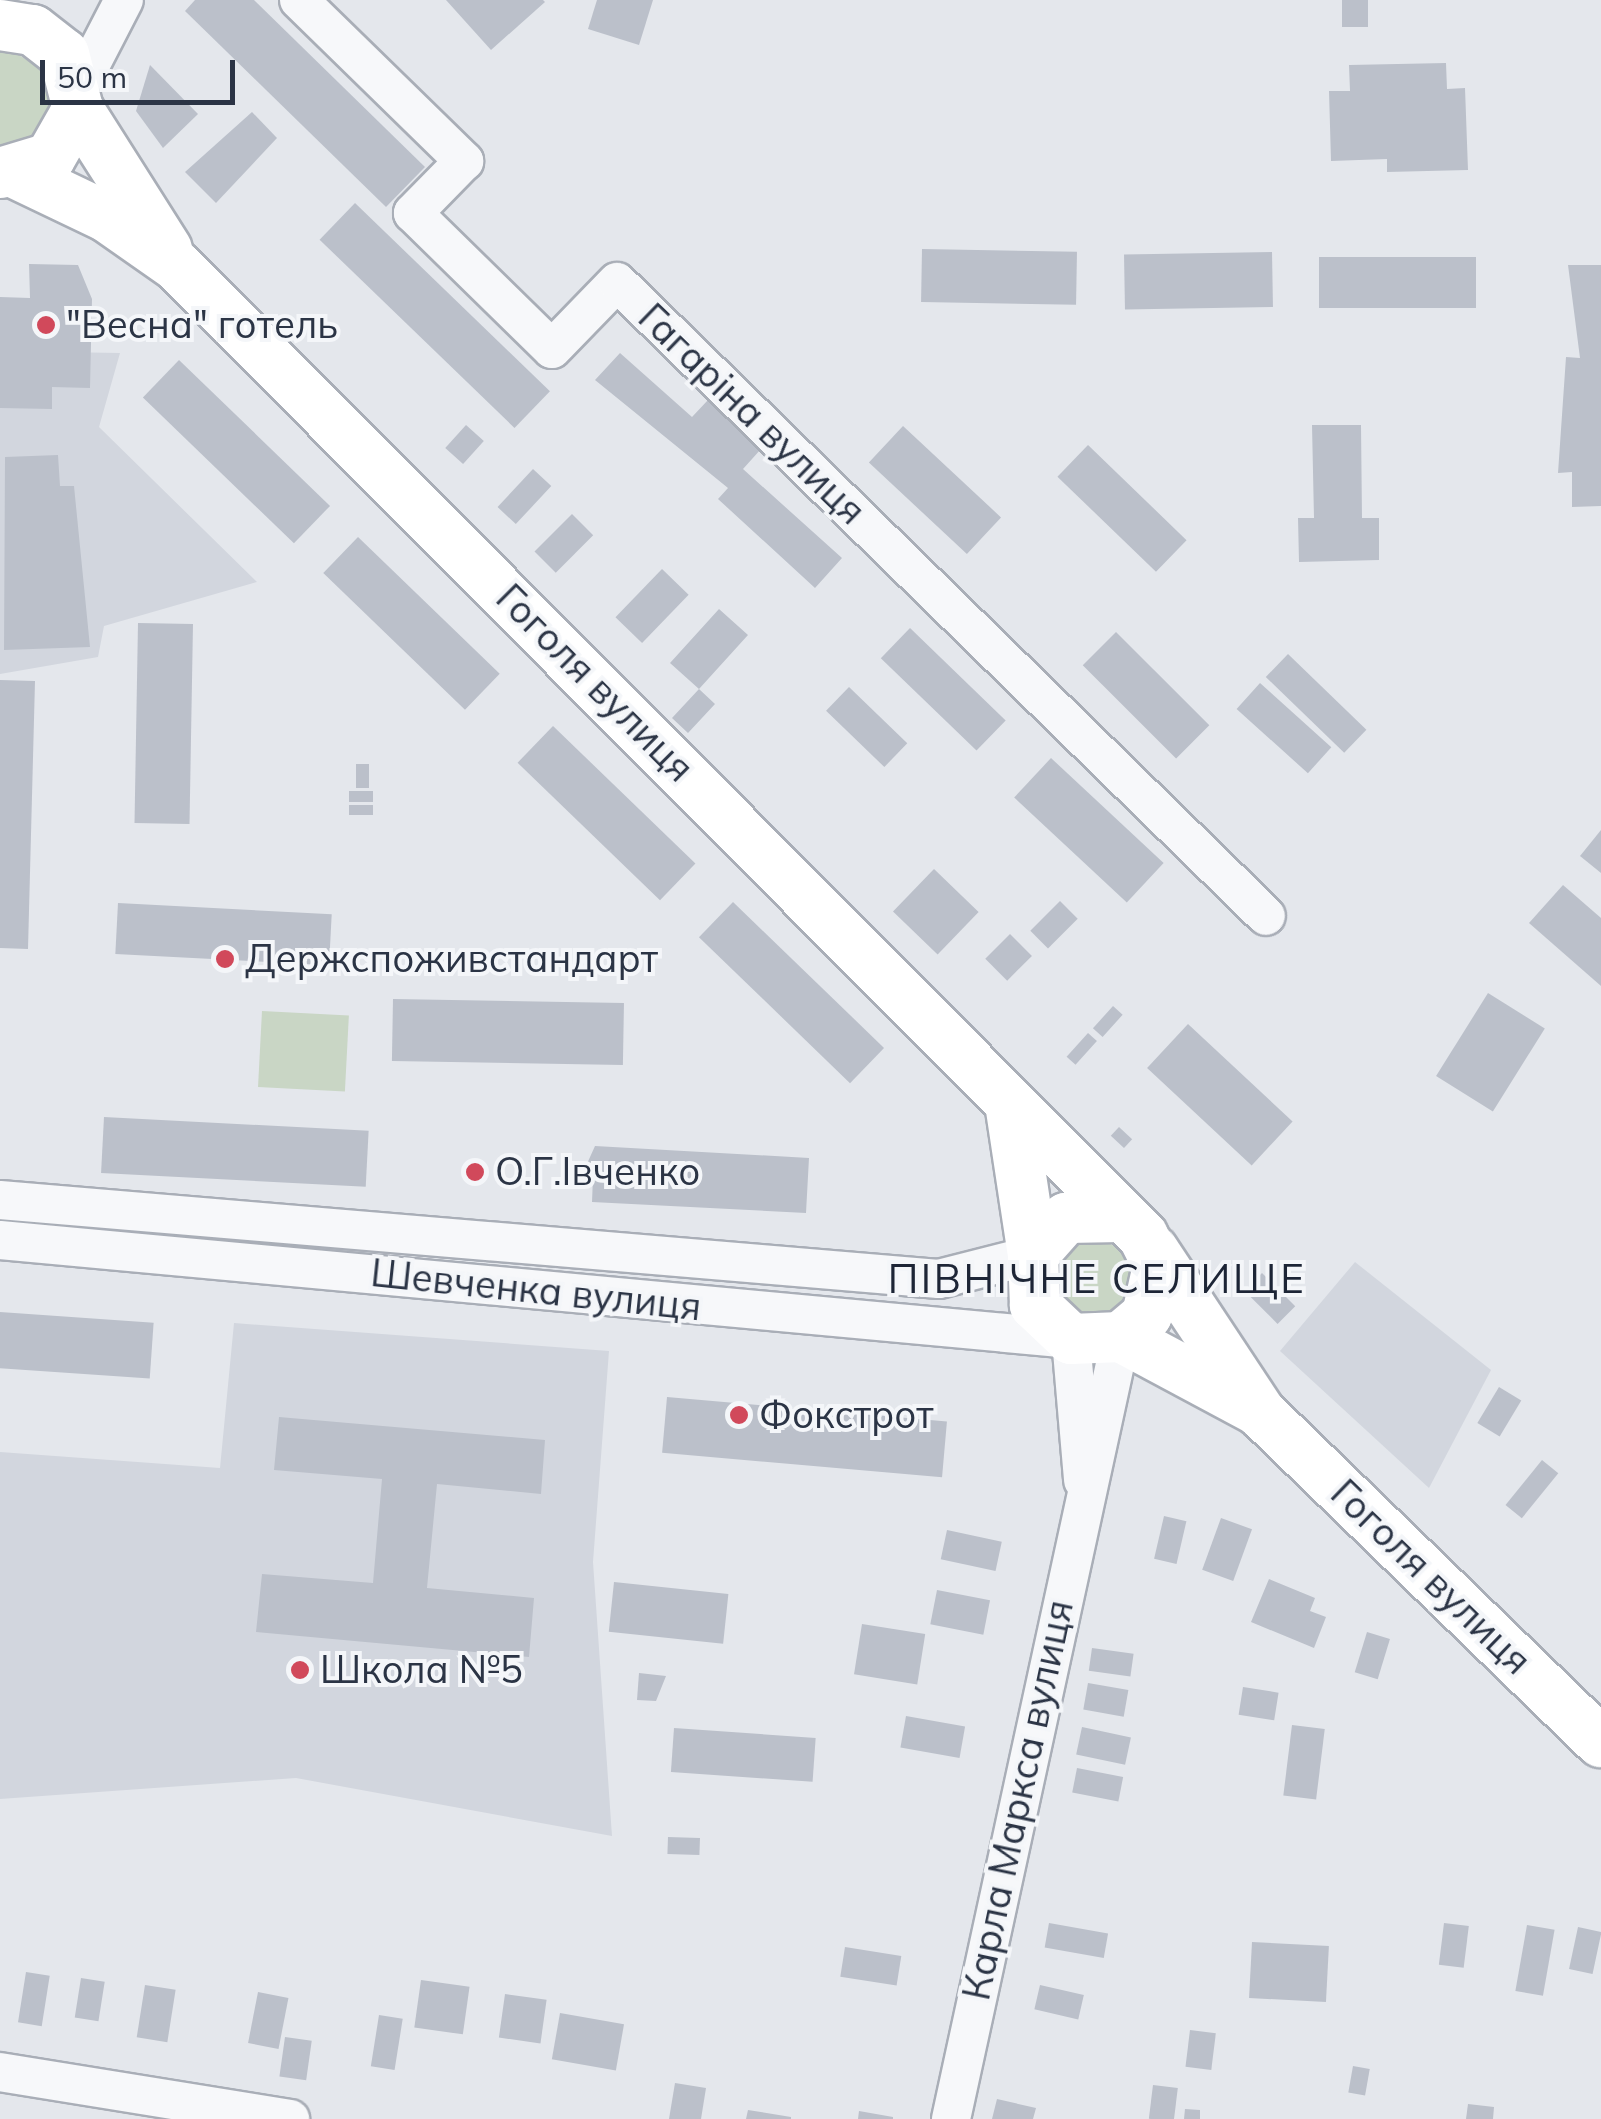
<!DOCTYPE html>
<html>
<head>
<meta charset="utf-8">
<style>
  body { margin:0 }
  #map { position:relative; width:1601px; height:2119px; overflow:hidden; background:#e4e7ec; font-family:Mulish,sans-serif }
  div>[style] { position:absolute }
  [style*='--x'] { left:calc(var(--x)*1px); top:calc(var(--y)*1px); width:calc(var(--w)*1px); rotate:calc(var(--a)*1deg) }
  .built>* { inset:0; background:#d2d6de }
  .green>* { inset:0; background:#c9d6c5; transform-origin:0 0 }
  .round { border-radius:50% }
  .building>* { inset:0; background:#bbc0ca; transform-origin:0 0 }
  .roads { filter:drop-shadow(2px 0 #a9aeb7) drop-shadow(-2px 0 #a9aeb7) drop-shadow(0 2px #a9aeb7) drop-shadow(0 -2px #a9aeb7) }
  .minor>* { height:38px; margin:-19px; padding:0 19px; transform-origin:19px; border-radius:19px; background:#f7f8fa }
  .major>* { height:50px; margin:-25px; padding:0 25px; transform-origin:25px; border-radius:25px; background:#fff }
  .dots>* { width:28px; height:28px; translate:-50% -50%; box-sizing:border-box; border:5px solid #f4f6f9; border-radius:50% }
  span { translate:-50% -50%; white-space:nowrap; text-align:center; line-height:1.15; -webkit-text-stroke:8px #f4f6f9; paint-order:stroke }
  .poi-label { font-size:38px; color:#2b3445 }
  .left { translate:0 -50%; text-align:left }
  .street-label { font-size:38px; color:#2b3445 }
  .neighbourhood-label { font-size:40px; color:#1d2536; letter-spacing:2.5px }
  .scale { position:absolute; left:40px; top:60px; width:195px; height:45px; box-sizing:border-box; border:5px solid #2b3445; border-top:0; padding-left:12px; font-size:30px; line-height:35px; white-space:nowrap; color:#2b3445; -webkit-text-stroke:8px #f4f6f9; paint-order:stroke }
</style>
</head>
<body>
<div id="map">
  <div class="built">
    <i style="clip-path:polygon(0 351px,120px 353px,99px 427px,257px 582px,104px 626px,98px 657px,0 674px)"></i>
    <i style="clip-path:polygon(1355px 1262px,1491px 1370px,1429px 1488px,1280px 1351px)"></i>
    <i style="clip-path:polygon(234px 1323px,609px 1351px,593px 1562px,612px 1836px,296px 1778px,0 1799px,0 1452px,220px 1468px)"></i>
  </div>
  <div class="green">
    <i style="clip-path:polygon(0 43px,57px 79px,50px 134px,0 158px)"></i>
    <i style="left:262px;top:1011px;width:87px;height:76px;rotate:3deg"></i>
    <i class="round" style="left:1057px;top:1240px;width:74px;height:74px"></i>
  </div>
  <div class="building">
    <i style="clip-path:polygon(195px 0,254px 0,425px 167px,386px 207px,185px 11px)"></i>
    <i style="clip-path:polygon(446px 0,543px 0,545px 2px,491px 50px)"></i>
    <i style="clip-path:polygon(597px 0,653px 0,639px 45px,588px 29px)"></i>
    <i style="left:1342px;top:0;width:26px;height:27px"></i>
    <i style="clip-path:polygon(1446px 63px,1447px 89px,1465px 88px,1468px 170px,1387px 172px,1387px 159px,1331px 161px,1329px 91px,1350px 91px,1349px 65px)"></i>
    <i style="clip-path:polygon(150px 65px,198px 114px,163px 148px,136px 111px)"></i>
    <i style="clip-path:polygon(252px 112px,277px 138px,216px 203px,185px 172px)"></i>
    <i style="left:355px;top:203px;width:271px;height:51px;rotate:44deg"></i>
    <i style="left:922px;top:249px;width:155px;height:53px;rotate:1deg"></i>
    <i style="left:1272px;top:252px;width:55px;height:148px;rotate:89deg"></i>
    <i style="left:1319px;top:257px;width:157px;height:51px"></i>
    <i style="clip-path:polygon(29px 264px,78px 265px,92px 299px,90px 388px,52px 387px,52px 409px,0 408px,0 297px,30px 298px)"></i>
    <i style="clip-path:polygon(1568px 265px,1601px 265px,1601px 506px,1572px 507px,1572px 472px,1558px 473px,1566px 357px,1580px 358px)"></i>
    <i style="clip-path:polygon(620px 353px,692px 417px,708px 400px,761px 449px,743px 469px,842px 558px,815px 588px,718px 499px,728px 488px,595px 380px)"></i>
    <i style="left:179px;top:360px;width:210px;height:52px;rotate:44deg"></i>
    <i style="left:466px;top:425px;width:24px;height:31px;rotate:42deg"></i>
    <i style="clip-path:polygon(1312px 425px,1361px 425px,1362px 518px,1379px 518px,1379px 560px,1299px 562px,1298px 518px,1314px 518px)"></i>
    <i style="left:903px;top:426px;width:134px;height:50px;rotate:43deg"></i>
    <i style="left:1088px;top:445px;width:137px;height:44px;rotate:44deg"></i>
    <i style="clip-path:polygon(58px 455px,60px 486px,74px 486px,90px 647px,4px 650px,5px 457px)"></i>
    <i style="left:533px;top:469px;width:25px;height:52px;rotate:43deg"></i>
    <i style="left:572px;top:514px;width:30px;height:53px;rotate:45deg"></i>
    <i style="left:358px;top:537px;width:197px;height:50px;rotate:44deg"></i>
    <i style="left:662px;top:569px;width:37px;height:67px;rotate:44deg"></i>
    <i style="clip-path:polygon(719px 609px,748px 635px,699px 689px,715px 704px,688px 733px,672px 718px,699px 689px,670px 663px)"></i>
    <i style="left:138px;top:623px;width:55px;height:200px;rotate:1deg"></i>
    <i style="left:910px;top:628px;width:133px;height:42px;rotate:44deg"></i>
    <i style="left:1116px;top:632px;width:132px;height:47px;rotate:45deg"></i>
    <i style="left:1288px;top:654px;width:109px;height:32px;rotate:44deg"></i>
    <i style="clip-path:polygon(0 680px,35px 681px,28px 949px,0 948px)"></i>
    <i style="left:1260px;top:683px;width:96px;height:35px;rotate:42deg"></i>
    <i style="left:849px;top:687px;width:81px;height:33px;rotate:44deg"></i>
    <i style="left:553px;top:726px;width:198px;height:51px;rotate:44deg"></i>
    <i style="left:1051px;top:758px;width:154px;height:54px;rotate:43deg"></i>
    <i style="left:356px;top:764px;width:13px;height:24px"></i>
    <i style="left:349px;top:791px;width:24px;height:11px"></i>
    <i style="left:349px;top:805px;width:24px;height:10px"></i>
    <i style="clip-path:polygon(1601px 830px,1601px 873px,1580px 856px)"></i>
    <i style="left:934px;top:869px;width:62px;height:59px;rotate:44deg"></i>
    <i style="clip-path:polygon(1563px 885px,1601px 918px,1601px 986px,1529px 923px)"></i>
    <i style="left:1060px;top:901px;width:25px;height:42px;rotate:45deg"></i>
    <i style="left:733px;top:902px;width:210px;height:49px;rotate:44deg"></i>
    <i style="left:118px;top:903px;width:214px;height:51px;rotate:3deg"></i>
    <i style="left:1010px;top:934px;width:31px;height:35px;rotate:45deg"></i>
    <i style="left:1488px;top:993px;width:67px;height:98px;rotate:32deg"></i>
    <i style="left:393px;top:999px;width:231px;height:62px;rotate:1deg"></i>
    <i style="left:1113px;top:1006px;width:13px;height:30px;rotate:42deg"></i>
    <i style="left:1188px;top:1024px;width:143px;height:60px;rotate:43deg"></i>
    <i style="left:1088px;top:1033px;width:12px;height:32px;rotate:42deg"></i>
    <i style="left:104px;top:1117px;width:265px;height:56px;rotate:3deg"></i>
    <i style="left:1119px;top:1127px;width:18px;height:12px;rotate:43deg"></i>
    <i style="clip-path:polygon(595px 1146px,809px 1158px,806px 1213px,592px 1202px,593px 1177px,581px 1177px)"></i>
    <i style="left:1262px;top:1273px;width:47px;height:25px;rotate:45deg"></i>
    <i style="left:0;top:1312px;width:154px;height:56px;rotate:4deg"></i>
    <i style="left:1499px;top:1387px;width:26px;height:42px;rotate:31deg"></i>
    <i style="left:667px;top:1397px;width:281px;height:56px;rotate:5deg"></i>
    <i style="clip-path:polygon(279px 1417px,545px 1440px,541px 1494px,437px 1484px,427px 1588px,534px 1598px,529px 1657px,256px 1632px,262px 1574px,373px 1583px,382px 1479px,274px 1470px)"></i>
    <i style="left:1542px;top:1460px;width:21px;height:58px;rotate:39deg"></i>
    <i style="left:1164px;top:1516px;width:23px;height:44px;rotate:13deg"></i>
    <i style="left:1221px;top:1518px;width:33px;height:55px;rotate:20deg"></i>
    <i style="left:947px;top:1530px;width:56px;height:30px;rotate:12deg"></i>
    <i style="clip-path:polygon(1269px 1579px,1315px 1598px,1310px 1611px,1326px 1617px,1314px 1648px,1251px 1622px)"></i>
    <i style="left:614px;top:1582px;width:115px;height:50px;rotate:6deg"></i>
    <i style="left:937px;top:1590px;width:54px;height:35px;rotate:11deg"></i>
    <i style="left:862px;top:1624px;width:64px;height:51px;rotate:9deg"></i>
    <i style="left:1367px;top:1632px;width:24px;height:42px;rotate:17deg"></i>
    <i style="left:1092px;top:1648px;width:42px;height:23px;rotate:8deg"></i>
    <i style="clip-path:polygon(639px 1673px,666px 1676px,656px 1701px,637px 1700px)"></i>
    <i style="left:1088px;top:1683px;width:41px;height:27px;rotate:10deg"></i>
    <i style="left:1243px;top:1687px;width:36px;height:28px;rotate:9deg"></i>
    <i style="left:906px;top:1716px;width:60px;height:32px;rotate:10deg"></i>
    <i style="left:1292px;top:1725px;width:33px;height:71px;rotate:7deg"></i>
    <i style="left:1082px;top:1727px;width:50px;height:28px;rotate:12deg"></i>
    <i style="left:674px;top:1728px;width:142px;height:44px;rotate:4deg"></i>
    <i style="left:1077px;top:1768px;width:47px;height:25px;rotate:11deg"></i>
    <i style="left:668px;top:1837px;width:32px;height:17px;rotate:2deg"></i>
    <i style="left:1049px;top:1923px;width:60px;height:25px;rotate:10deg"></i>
    <i style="left:1444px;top:1923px;width:25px;height:42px;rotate:7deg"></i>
    <i style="left:1527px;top:1925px;width:28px;height:67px;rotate:10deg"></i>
    <i style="left:1578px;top:1927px;width:24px;height:43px;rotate:12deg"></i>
    <i style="left:1252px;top:1942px;width:77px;height:56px;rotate:3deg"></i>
    <i style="left:845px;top:1947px;width:57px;height:30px;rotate:9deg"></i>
    <i style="left:26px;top:1972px;width:24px;height:51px;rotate:9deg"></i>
    <i style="left:81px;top:1978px;width:24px;height:40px;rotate:9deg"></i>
    <i style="left:421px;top:1980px;width:49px;height:48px;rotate:8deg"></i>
    <i style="left:145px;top:1985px;width:31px;height:53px;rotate:9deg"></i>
    <i style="left:1040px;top:1985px;width:45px;height:25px;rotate:13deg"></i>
    <i style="left:258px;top:1992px;width:31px;height:52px;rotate:11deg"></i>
    <i style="left:505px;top:1994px;width:42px;height:44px;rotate:8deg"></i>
    <i style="left:560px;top:2013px;width:65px;height:47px;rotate:10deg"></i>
    <i style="left:379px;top:2015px;width:24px;height:52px;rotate:9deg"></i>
    <i style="left:1190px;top:2030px;width:26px;height:37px;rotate:7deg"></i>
    <i style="left:285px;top:2037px;width:27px;height:40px;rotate:8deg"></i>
    <i style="left:1353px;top:2066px;width:17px;height:27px;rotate:10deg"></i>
    <i style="clip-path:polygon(675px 2083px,706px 2088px,701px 2119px,669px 2119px)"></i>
    <i style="left:1153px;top:2085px;width:25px;height:34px;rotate:7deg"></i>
    <i style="clip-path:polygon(997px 2099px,1036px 2108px,1033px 2119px,992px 2119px)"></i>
    <i style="clip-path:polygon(1468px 2104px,1494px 2107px,1493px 2119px,1466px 2119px)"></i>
    <i style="clip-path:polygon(1185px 2109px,1200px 2110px,1200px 2119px,1184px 2119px)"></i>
    <i style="clip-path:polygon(748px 2110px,791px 2117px,791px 2119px,746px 2119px)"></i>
    <i style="clip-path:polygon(859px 2111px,893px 2117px,893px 2119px,858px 2119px)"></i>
  </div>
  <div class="roads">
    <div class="minor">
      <i style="--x:299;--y:0;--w:231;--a:44.3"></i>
      <i style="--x:464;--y:161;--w:73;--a:134.4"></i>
      <i style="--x:413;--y:213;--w:194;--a:44.4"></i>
      <i style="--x:552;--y:349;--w:93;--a:-45.9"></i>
      <i style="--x:617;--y:282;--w:907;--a:44.33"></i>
      <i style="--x:78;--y:89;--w:100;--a:-62.7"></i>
      <i style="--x:0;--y:1200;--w:942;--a:4.81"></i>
      <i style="--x:939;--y:1279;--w:97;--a:-14.3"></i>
      <i style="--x:0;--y:1240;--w:1076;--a:5.28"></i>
      <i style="--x:1071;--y:1339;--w:142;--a:85.1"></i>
      <i style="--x:0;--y:2072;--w:294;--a:9.2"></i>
      <i style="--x:951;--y:2119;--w:800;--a:-77.74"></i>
    </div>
    <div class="major">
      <i style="--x:0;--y:25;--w:33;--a:9"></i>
      <i style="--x:33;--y:30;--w:39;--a:38"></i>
      <i style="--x:64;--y:54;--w:57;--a:75.7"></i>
      <i style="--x:78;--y:109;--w:56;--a:119.7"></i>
      <i style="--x:50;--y:158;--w:52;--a:163.3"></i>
      <i style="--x:78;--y:109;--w:166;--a:57.6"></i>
      <i style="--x:15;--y:173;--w:102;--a:25.6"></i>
      <i style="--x:107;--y:217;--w:85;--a:35"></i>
      <i style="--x:177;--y:266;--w:1369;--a:45.12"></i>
      <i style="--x:1143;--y:1236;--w:34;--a:63"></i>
      <i style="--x:1158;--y:1266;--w:50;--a:102.7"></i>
      <i style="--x:1147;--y:1315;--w:34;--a:140"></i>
      <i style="--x:1121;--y:1337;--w:50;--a:177.7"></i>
      <i style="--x:1071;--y:1339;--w:50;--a:-136.6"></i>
      <i style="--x:1035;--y:1305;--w:50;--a:-92.3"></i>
      <i style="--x:1033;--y:1255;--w:50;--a:-48.3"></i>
      <i style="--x:1066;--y:1218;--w:55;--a:-1"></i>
      <i style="--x:1010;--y:1103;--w:154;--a:81.4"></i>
      <i style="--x:1153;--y:1250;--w:196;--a:56.5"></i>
      <i style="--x:1261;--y:1413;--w:473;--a:44.1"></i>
      <i style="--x:1121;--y:1337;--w:154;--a:28.2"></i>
    </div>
  </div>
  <div class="dots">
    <i style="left:46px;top:325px;background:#d1495b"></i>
    <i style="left:225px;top:959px;background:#d1495b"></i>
    <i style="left:475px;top:1172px;background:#d1495b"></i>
    <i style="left:739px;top:1415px;background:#d1495b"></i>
    <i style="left:300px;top:1670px;background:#d1495b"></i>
  </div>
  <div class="poi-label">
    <span class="left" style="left:66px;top:325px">"Весна" готель</span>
    <span class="left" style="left:245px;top:959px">Держспоживстандарт</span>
    <span class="left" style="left:495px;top:1172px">О.Г.Івченко</span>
    <span class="left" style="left:759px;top:1415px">Фокстрот</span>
    <span class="left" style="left:320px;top:1670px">Школа №5</span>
  </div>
  <div class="street-label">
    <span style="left:752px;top:414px;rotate:44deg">Гагаріна вулиця</span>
    <span style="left:595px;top:683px;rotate:45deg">Гоголя вулиця</span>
    <span style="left:536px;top:1290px;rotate:6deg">Шевченка вулиця</span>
    <span style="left:1431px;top:1577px;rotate:44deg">Гоголя вулиця</span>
    <span style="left:1018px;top:1800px;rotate:-78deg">Карла Маркса вулиця</span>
  </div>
  <div class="neighbourhood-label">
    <span style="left:1097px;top:1278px">ПІВНІЧНЕ СЕЛИЩЕ</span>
  </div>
  <div class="scale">50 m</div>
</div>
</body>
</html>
